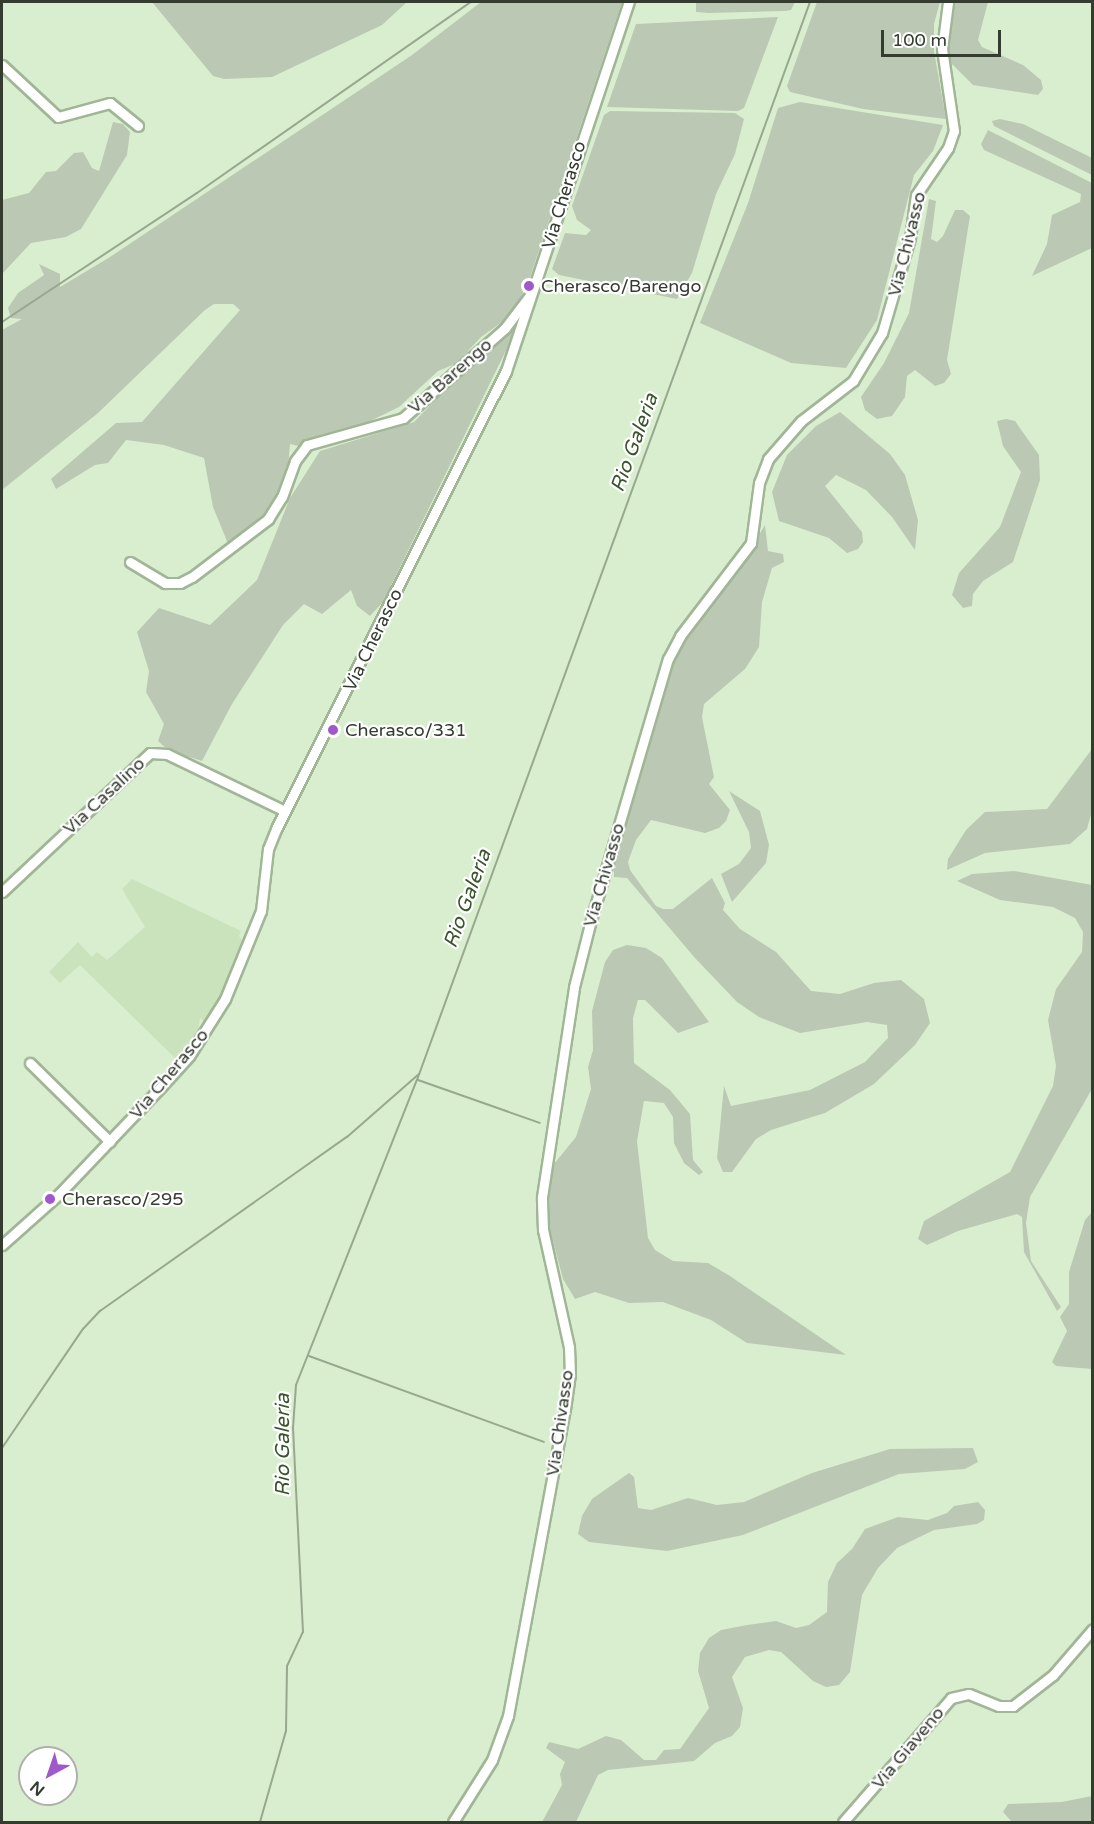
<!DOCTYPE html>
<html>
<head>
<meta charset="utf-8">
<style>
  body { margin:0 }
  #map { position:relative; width:1094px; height:1824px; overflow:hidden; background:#d9eecf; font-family:"Varela Round",sans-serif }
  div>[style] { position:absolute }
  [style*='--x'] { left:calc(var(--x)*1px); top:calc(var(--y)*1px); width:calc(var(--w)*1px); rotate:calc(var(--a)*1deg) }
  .built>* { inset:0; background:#cae3bd }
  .green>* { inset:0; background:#bbc9b4 }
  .stream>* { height:2px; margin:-1px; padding:0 1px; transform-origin:1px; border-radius:1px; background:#98a88f }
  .roads { filter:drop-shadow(2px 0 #a1b597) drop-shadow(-2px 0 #a1b597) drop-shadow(0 2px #a1b597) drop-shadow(0 -2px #a1b597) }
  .street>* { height:9px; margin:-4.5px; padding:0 4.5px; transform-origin:4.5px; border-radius:4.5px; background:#fff }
  .dots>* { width:16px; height:16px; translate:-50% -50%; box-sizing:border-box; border:3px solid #fff; border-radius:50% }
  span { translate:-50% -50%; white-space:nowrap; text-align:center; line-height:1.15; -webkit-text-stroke:4.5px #fff; paint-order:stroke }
  .street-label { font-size:18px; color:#343c30 }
  .poi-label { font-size:18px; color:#343c30 }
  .left { translate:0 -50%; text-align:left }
  .water-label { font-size:20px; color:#3a542b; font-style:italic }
  .frame { position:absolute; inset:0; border:3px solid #343c30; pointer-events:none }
  .north { position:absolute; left:18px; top:1746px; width:60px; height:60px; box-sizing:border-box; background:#fff; border:2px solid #aeb1ac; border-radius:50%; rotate:220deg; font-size:16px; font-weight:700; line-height:24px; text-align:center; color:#343c30 }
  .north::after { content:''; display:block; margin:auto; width:21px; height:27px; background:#a158cb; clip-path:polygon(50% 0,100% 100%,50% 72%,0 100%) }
  .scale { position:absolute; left:881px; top:30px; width:120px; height:27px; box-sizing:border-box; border:3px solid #343c30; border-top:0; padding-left:8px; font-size:18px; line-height:21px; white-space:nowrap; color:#343c30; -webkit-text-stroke:4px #fff; paint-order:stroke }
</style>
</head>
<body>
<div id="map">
  <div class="built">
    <i style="clip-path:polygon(132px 879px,241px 931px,239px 936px,244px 943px,211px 1015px,204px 1021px,200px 1018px,198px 1032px,177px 1060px,80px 965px,60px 983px,49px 972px,78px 942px,92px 957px,97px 952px,107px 960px,145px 927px,122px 889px)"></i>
  </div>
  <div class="green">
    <i style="clip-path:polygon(152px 2px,407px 2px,382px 25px,272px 77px,224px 79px,213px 76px)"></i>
    <i style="clip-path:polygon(481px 2px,622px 2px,530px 277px,513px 314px,481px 337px,457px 363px,438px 371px,399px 407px,362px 425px,322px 435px,303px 447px,290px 444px,288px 469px,272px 508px,257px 527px,229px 546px,213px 507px,204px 458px,164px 445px,126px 440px,108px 463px,95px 465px,56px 489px,51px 479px,116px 423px,142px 422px,240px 310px,233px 304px,214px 304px,205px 310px,98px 413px,2px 490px,2px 330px,22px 319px,11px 318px,8px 308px,18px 293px,44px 275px,39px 264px,60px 274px,60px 287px,110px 257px,412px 55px)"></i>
    <i style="clip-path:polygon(696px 2px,795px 2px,791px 10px,785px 11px,709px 13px,696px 12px)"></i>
    <i style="clip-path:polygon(817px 2px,940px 2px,934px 24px,934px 51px,946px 119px,863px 109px,790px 92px,787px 86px)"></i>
    <i style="clip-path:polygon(950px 2px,988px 2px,978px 40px,982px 47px,1023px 65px,1041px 80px,1043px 89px,1038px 95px,973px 85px,951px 63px,945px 45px)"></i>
    <i style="clip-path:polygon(778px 17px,744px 108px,738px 111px,607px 107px,636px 24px)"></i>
    <i style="clip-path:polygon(800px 102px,943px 125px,933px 151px,914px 175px,877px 320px,846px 368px,791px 363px,700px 323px,748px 203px,778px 108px)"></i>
    <i style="clip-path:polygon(610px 111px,735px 113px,744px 119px,735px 154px,716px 194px,692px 273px,677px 299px,559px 275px,552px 269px,565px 233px,586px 235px,591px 230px,577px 220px,572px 206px,604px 115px)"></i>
    <i style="clip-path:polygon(1000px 119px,1023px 124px,1092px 158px,1092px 175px,994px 126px,992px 121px)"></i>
    <i style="clip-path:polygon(113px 122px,123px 124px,130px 132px,127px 155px,81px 229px,66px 237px,31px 243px,2px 274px,2px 200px,29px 193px,46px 172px,56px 171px,74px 153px,83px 152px,92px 168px,99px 171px)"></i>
    <i style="clip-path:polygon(988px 130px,1092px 183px,1092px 248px,1032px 276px,1047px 244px,1052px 215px,1080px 202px,1081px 194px,984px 150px,981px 144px)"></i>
    <i style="clip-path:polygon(929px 199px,936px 201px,931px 239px,937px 242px,943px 236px,955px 210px,963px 210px,970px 216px,947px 360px,951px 374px,944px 383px,935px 386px,915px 370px,907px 376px,905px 397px,892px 416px,877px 419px,865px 410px,861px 397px,884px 363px,909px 313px)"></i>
    <i style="clip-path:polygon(513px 319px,517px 328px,383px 602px,370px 616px,357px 606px,351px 590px,322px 614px,304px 604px,283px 625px,232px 704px,202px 761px,168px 750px,158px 741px,164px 724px,146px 692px,149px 671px,137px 632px,159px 608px,210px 625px,257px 580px,290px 498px,320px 451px,414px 422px)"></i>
    <i style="clip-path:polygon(840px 412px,890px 454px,905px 475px,918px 520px,915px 550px,892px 517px,866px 490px,836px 475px,825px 486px,862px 532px,863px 542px,858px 549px,847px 553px,829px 538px,779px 521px,772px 492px,787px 455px,816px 426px)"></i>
    <i style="clip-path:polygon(1006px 419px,1015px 421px,1039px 455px,1040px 480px,1013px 562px,983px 581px,973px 594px,972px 606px,963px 608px,952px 595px,959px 573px,1000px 527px,1021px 472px,1003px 446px,997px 421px)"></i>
    <i style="clip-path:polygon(765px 525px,768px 551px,783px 554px,784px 562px,772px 568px,762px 602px,759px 647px,745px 669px,704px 704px,702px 717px,714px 777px,709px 784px,730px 810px,726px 821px,719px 828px,705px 833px,651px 820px,636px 840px,628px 862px,630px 870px,656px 906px,663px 909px,673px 909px,712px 878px,725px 903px,723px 910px,740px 929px,776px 952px,811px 991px,840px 994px,874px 983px,901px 980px,924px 999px,930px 1023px,915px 1045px,874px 1084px,825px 1113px,771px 1130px,756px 1139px,732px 1172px,723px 1172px,717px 1158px,724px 1086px,731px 1106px,810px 1090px,865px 1062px,888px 1038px,887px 1025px,867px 1022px,800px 1033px,759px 1017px,737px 1002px,695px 958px,627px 878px,614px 877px,614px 855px,673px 658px,737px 571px)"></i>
    <i style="clip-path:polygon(1092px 749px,1092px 811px,1087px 829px,1070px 844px,985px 853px,947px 870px,948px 859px,966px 830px,985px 812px,1047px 809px)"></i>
    <i style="clip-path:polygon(729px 791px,760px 811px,769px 845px,766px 863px,732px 902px,721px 874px,739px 864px,751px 848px,749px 832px)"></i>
    <i style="clip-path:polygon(1014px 871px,1092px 885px,1092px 1089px,1030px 1197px,1026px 1223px,1031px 1261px,1061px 1307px,1057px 1311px,1024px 1252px,1022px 1217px,1017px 1214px,958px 1231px,927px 1245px,918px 1239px,924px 1221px,1010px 1172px,1053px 1086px,1056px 1066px,1048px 1020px,1056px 989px,1082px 952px,1083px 932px,1075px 918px,1053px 907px,1000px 900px,957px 881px,972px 874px)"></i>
    <i style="clip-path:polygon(627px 945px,646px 948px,662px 958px,709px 1022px,678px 1033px,645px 1000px,638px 1000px,633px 1018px,634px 1063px,670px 1090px,690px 1114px,693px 1160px,703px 1172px,699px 1175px,684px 1163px,674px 1143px,673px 1117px,664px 1103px,644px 1101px,637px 1141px,648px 1238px,655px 1250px,673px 1261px,708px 1263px,730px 1276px,846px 1355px,747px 1343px,711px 1320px,663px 1302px,629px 1303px,595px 1292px,575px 1299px,563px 1279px,547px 1218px,549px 1170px,576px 1137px,591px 1089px,588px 1067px,593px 1050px,592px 1011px,605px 962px,613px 950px)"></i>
    <i style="clip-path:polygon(1092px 1212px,1092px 1369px,1056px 1366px,1052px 1362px,1067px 1331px,1060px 1317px,1069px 1304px,1069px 1272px,1085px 1220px)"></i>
    <i style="clip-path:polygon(973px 1448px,978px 1462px,965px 1469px,899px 1474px,743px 1535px,667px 1551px,589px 1542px,578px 1534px,582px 1516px,592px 1499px,629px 1473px,634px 1477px,638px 1508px,651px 1510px,688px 1498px,717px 1505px,744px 1502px,812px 1473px,890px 1449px)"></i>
    <i style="clip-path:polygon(978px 1502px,985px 1510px,984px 1520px,977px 1524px,934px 1530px,897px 1548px,878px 1568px,862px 1595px,850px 1672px,839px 1685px,826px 1687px,813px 1681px,781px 1652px,769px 1650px,745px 1657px,732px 1677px,743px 1708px,740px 1727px,732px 1736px,715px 1743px,694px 1761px,608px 1770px,598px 1775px,576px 1822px,542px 1822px,562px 1785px,560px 1774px,565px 1762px,546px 1748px,549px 1742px,578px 1749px,606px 1736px,621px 1740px,644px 1760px,656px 1760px,664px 1750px,680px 1749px,709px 1708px,698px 1671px,700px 1653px,709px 1638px,721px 1630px,747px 1625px,776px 1621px,796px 1628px,809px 1625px,827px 1612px,828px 1582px,837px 1563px,852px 1549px,865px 1529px,898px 1517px,928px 1520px,947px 1513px,954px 1506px)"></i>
    <i style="clip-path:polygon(1092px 1796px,1092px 1822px,1012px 1822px,1003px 1812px,1008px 1804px,1062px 1802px)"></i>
  </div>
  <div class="stream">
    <i style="--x:2;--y:322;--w:234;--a:-33.5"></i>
    <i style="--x:197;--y:193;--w:334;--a:-34.9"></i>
    <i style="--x:418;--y:1080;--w:129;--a:19.4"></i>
    <i style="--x:309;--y:1356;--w:250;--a:20.1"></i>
    <i style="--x:2;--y:1448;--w:144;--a:-55.8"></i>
    <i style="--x:83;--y:1329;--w:25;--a:-47"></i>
    <i style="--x:100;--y:1311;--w:302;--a:-35.2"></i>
    <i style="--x:347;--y:1137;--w:96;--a:-41.2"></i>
    <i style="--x:260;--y:1822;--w:95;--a:-74.1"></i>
    <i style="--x:286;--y:1731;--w:65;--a:-89.1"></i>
    <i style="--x:287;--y:1666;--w:38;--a:-65"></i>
    <i style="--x:303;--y:1632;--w:204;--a:-92.8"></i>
    <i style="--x:293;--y:1428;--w:43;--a:-86"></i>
    <i style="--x:296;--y:1385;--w:328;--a:-68.4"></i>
    <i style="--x:417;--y:1080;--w:1147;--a:-69.97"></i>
  </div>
  <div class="roads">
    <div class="street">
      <i style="--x:2;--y:65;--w:76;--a:42.9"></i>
      <i style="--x:58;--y:117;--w:54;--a:-15.1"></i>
      <i style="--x:110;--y:103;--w:36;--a:39"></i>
      <i style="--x:130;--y:562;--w:41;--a:31"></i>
      <i style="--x:165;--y:583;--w:15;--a:0"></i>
      <i style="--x:180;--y:583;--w:13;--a:-27"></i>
      <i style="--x:192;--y:577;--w:96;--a:-37.3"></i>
      <i style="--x:268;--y:519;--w:26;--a:-58"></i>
      <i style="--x:282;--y:497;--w:38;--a:-70"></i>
      <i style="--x:295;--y:461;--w:20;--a:-53"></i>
      <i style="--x:307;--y:445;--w:100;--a:-15.7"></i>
      <i style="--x:403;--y:418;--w:136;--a:-41.4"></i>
      <i style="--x:505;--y:328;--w:43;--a:-52.6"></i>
      <i style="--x:2;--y:892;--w:203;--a:-43.2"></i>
      <i style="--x:150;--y:753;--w:17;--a:3"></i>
      <i style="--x:167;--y:754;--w:131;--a:25.8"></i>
      <i style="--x:30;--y:1063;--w:112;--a:44.6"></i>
      <i style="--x:2;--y:1245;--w:76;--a:-41.8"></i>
      <i style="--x:59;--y:1194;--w:146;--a:-46.4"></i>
      <i style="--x:160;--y:1088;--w:43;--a:-47.8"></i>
      <i style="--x:189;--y:1056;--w:67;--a:-57.7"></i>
      <i style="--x:225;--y:999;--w:95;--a:-67.8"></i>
      <i style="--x:261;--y:911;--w:62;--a:-83.6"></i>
      <i style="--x:268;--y:849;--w:24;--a:-68"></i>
      <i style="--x:277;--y:827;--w:510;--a:-63.33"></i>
      <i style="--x:506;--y:371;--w:389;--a:-71.6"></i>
      <i style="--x:453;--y:1822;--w:73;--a:-57.8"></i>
      <i style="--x:492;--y:1760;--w:47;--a:-70"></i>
      <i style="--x:508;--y:1716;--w:312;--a:-79.5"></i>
      <i style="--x:565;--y:1409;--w:34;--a:-82"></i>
      <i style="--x:570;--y:1375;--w:28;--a:-92"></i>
      <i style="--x:569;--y:1347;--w:120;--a:-102.5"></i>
      <i style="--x:543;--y:1230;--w:33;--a:-92"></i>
      <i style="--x:542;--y:1197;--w:212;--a:-81.3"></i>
      <i style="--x:574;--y:987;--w:69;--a:-75.8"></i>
      <i style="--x:591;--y:920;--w:272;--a:-73.6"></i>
      <i style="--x:668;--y:659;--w:26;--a:-62"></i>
      <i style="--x:680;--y:636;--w:117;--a:-52.6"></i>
      <i style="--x:751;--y:543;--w:61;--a:-82.4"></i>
      <i style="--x:759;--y:483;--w:26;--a:-69"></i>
      <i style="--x:768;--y:459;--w:50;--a:-49"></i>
      <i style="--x:801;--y:421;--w:66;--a:-37.6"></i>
      <i style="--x:853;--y:381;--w:56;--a:-58.9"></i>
      <i style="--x:882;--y:333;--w:99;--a:-73.6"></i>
      <i style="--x:910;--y:238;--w:43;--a:-82.1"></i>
      <i style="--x:916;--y:195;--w:57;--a:-55.8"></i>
      <i style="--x:948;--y:148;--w:18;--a:-71"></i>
      <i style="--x:954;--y:131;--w:83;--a:-98.3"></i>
      <i style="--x:942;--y:49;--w:47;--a:-82.7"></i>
      <i style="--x:843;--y:1822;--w:164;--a:-48.9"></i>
      <i style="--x:951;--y:1698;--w:18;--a:-13"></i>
      <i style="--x:969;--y:1694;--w:32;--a:22"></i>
      <i style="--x:999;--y:1706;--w:14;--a:0"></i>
      <i style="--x:1013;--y:1706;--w:51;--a:-37.8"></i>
      <i style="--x:1053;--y:1675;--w:60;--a:-49.1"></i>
    </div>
  </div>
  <div class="dots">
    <i style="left:529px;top:286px;background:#a158cb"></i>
    <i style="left:333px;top:730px;background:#a158cb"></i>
    <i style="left:50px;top:1199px;background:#a158cb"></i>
  </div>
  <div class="street-label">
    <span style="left:564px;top:195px;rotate:-73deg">Via Cherasco</span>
    <span style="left:907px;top:244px;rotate:-76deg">Via Chivasso</span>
    <span style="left:450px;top:376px;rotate:-41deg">Via Barengo</span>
    <span style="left:373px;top:640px;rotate:-64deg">Via Cherasco</span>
    <span style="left:104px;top:796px;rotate:-43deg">Via Casalino</span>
    <span style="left:604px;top:875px;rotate:-74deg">Via Chivasso</span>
    <span style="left:169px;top:1074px;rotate:-50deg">Via Cherasco</span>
    <span style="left:560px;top:1423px;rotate:-82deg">Via Chivasso</span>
    <span style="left:908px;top:1748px;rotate:-50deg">Via Giaveno</span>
  </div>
  <div class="poi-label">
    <span class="left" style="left:541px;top:286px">Cherasco/Barengo</span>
    <span class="left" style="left:345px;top:730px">Cherasco/331</span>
    <span class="left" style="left:62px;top:1199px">Cherasco/295</span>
  </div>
  <div class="water-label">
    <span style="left:635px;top:443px;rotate:-70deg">Rio Galeria</span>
    <span style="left:468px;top:899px;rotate:-70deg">Rio Galeria</span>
    <span style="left:283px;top:1445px;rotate:-90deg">Rio Galeria</span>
  </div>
  <div class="frame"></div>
  <div class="north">N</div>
  <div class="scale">100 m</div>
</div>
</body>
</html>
